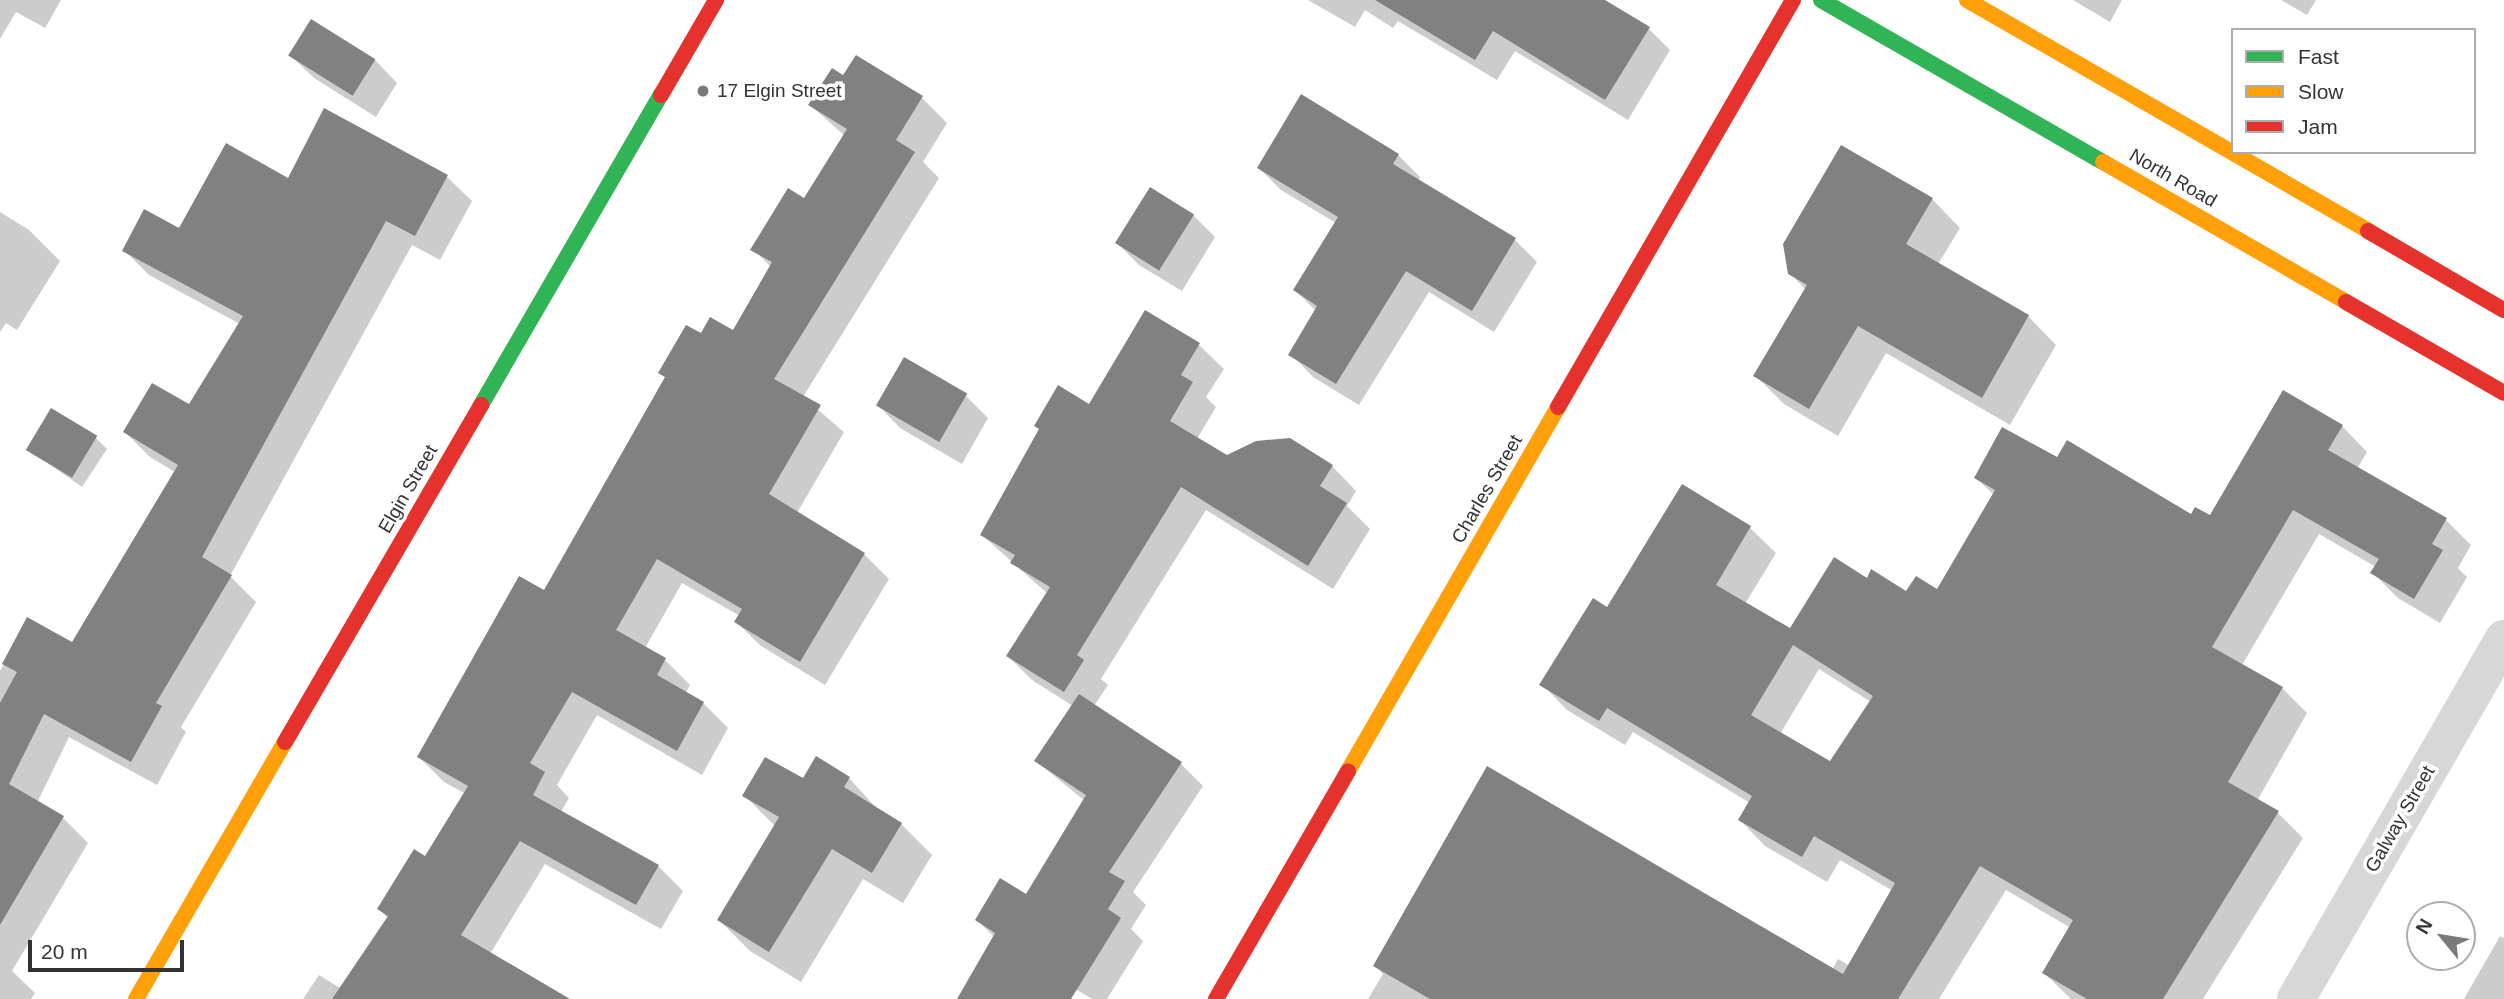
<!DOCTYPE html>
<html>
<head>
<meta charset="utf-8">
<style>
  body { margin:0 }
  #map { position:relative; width:2504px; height:999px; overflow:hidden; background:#fff; font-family:Helvetica,sans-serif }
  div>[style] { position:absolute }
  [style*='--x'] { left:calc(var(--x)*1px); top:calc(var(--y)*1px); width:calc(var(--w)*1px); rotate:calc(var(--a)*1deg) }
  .shadow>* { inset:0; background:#0003 }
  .building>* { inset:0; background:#818181; transform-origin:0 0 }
  .street>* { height:38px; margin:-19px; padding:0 19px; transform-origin:19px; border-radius:19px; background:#d7d7d7 }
  .fast>* { height:16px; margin:-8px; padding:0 8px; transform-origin:8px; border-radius:8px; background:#30b455 }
  .slow>* { height:16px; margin:-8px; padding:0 8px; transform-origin:8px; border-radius:8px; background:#ff9f0a }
  .jam>* { height:16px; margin:-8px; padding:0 8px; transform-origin:8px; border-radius:8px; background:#e5322d }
  .dots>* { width:19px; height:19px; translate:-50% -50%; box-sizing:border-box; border:4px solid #fff; border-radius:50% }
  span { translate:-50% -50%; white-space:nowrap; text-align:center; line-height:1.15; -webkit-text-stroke:7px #fff; paint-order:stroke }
  .poi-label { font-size:19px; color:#333 }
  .left { translate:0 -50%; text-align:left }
  .street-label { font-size:19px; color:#333 }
  .legend { position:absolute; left:2231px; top:28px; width:245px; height:126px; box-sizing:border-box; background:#fff; border:2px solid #adadad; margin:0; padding:9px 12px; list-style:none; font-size:21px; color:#333 }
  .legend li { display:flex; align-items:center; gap:14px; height:35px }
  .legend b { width:35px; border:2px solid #adadad }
  .north { position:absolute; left:2406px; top:901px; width:70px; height:70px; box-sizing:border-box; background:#fff; border:2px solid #adadad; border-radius:50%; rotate:300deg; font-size:19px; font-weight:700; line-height:28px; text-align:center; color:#333 }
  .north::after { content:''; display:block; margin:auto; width:24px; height:32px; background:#7a7a7a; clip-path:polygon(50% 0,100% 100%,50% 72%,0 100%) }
  .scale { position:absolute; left:28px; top:940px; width:156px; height:32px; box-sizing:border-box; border:4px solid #333; border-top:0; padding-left:9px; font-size:21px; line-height:24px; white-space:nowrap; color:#333; -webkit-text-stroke:5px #fff; paint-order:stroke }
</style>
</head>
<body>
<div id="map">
  <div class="shadow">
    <i style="clip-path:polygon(0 0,61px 0,45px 28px,16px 12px,0 39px)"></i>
    <i style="clip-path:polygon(1308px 0,1584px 0,1648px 28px,1670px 50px,1628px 120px,1515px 51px,1497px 80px,1398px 21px,1393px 28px,1365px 10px,1355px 27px)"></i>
    <i style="clip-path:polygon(2073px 0,2122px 0,2110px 22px)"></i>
    <i style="clip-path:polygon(2281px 0,2316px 0,2307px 15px)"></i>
    <i style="clip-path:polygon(291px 56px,375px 60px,397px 83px,376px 117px,314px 78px)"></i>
    <i style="clip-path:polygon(856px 58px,922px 98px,947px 123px,923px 162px,939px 178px,803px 397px,844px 432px,797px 513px,864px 554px,889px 579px,825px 685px,761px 646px,736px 622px,740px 616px,682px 583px,645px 648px,665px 660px,690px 685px,685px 694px,703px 703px,728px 728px,702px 775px,597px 715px,557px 785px,569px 798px,561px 812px,658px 866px,683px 891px,661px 929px,545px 864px,490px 954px,567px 999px,465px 999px,379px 909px,426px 858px,466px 794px,444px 782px,419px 757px,545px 592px,667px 379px,660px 373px,702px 336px,733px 332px,771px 267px,753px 249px,805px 200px,845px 136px,810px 105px,843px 78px)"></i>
    <i style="clip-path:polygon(1398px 155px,1420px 177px,1418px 181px,1515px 240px,1537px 262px,1494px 332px,1429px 292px,1359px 405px,1313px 377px,1291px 354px,1316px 311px,1295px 290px,1336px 223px,1281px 190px,1259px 168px)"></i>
    <i style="clip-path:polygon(447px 177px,472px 201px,440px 260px,412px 245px,230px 576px,256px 602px,181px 727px,186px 732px,157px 785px,69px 737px,37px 803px,63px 818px,88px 843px,12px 971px,35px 993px,31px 999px,0 999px,0 671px,28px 619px,73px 644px,175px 472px,150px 457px,125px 432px,190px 407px,240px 324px,149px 275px,124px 250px,288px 181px)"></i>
    <i style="clip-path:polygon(1932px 199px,1960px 228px,1938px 264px,2028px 316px,2056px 345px,2010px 425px,1886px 353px,1838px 436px,1784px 404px,1756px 376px,1806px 290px,1790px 273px)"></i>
    <i style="clip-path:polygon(0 212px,29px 230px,60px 261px,17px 330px,6px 323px,0 332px)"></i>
    <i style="clip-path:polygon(1193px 215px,1215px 237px,1182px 291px,1139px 265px,1117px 243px)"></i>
    <i style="clip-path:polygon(1145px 313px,1199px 345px,1224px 369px,1206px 397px,1216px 407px,1197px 439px,1227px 457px,1332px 466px,1356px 491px,1347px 506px,1370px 529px,1333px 589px,1206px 510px,1101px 679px,1108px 685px,1094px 706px,1181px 764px,1203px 786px,1133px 892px,1146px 905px,1131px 929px,1143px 941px,1107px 999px,1092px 999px,1062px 981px,1052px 999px,959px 999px,995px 938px,977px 920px,1026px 896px,1085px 801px,1036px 761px,1073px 706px,1032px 680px,1008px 656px,1048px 594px,982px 535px,1089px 406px)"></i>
    <i style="clip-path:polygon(966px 396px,988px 418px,962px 464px,900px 428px,878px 405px)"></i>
    <i style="clip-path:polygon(evenodd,2342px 426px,2367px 452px,2357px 469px,2446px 520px,2471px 545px,2458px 568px,2467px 577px,2440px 623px,2398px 598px,2373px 573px,2376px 567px,2319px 534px,2242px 665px,2282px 688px,2307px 713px,2257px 801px,2278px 813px,2303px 838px,2203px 999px,2071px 999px,2044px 973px,2071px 928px,2006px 890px,1939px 999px,1368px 999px,1383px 974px,1375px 966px,1832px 970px,1838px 959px,1850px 966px,1893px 891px,1840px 860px,1827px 882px,1765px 846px,1740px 820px,1750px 803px,1633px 732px,1625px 745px,1567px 710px,1542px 684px,1608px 609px,1683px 487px,1750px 528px,1776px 553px,1745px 604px,1790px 630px,1867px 580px,1906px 593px,1937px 591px,1994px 495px,1976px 478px,2058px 460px,2191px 517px,2211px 518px,2342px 426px,1819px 669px,1871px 702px,1831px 763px,1780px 734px,1819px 669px)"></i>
    <i style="clip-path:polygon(95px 437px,107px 449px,82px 487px,28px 449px)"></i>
    <i style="clip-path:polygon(849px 778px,879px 811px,901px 824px,932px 855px,903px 903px,863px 879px,801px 982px,750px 951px,719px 920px,775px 826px,744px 795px)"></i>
    <i style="clip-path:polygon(2500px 936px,2504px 938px,2504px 999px,2464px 999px)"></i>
    <i style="clip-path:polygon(319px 975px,358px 999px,303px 999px)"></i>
  </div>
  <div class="building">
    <i style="clip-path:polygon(1375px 0,1605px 0,1650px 27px,1605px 100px,1493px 31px,1475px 60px)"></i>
    <i style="left:311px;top:19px;width:76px;height:43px;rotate:32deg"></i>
    <i style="clip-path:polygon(856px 55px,923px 96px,896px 140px,915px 152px,774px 379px,821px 405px,769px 494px,865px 553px,800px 662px,734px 622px,742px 609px,657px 559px,616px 630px,666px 658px,657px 675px,704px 702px,677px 751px,572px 692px,530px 763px,545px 772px,533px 795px,659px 865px,636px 905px,520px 841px,461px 935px,570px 999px,332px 999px,388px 916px,377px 909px,414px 849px,425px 856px,468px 786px,417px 757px,519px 576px,544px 590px,665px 377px,658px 373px,686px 325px,701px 333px,710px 317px,733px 330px,772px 262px,750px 250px,788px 188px,804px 198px,847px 129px,808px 105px,832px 68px,843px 75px)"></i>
    <i style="clip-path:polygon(1301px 94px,1399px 154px,1393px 164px,1516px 238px,1472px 311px,1406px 271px,1336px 384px,1288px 355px,1317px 306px,1293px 290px,1338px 217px,1257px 168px)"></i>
    <i style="clip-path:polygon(324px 108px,448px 175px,415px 236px,386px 221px,202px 557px,232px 575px,156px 703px,162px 706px,131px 762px,44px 714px,9px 784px,64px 816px,0 925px,0 703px,17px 672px,2px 664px,27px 617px,72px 642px,178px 465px,123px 432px,152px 383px,189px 404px,243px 316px,122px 251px,144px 209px,179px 228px,226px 143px,288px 178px)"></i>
    <i style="clip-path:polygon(1841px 145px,1933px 198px,1906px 244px,2029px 315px,1982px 398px,1858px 326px,1809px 409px,1753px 376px,1807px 285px,1788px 274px,1783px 244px)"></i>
    <i style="left:1150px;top:187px;width:52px;height:66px;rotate:32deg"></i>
    <i style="clip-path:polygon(1145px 310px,1200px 343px,1181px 375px,1193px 382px,1170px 421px,1227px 455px,1256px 441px,1290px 438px,1333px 465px,1320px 486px,1347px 503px,1308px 566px,1181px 487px,1077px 655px,1084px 660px,1064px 692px,1006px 656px,1050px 587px,1010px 563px,1015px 555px,980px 535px,1039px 429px,1034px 426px,1058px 385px,1089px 404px)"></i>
    <i style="left:904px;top:357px;width:73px;height:56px;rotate:30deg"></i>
    <i style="clip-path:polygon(evenodd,2283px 390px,2343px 425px,2328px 450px,2447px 518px,2432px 544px,2443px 550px,2414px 599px,2370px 573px,2379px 559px,2293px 510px,2212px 647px,2283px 687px,2228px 782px,2279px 811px,2163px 999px,2087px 999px,2042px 973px,2073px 920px,1980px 866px,1898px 999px,1430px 999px,1373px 966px,1487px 766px,1843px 974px,1895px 883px,1814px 836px,1802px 857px,1738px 820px,1752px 796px,1607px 708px,1599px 721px,1539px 685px,1593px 598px,1607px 607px,1682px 484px,1751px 526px,1716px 585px,1790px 628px,1834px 557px,1867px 578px,1871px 569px,1906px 591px,1916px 576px,1937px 589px,1995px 490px,1974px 478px,2002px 427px,2057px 457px,2067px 440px,2191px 514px,2195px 507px,2210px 515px,2283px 390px,1793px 645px,1873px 696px,1830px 761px,1751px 715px,1793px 645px)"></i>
    <i style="left:51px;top:408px;width:54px;height:49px;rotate:31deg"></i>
    <i style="clip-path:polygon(1079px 694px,1182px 762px,1109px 872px,1125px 881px,1108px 909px,1121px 918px,1071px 999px,957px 999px,995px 933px,975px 920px,1000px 878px,1026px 894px,1086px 795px,1034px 761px)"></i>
    <i style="clip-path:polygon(816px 756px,850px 777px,844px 787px,902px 823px,872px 873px,832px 849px,769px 952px,717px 920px,779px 817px,742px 796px,765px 757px,803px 778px)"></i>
  </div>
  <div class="street">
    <i style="--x:2296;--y:999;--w:416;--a:-60"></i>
  </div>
  <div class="fast">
    <i style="--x:1821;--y:0;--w:325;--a:29.9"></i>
    <i style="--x:481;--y:405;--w:358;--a:-59.9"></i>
  </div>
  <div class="slow">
    <i style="--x:1967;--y:0;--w:463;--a:29.9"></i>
    <i style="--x:2103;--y:162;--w:280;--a:29.9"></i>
    <i style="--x:1348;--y:771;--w:420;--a:-60"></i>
    <i style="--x:136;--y:999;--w:297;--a:-59.9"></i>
  </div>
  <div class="jam">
    <i style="--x:661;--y:95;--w:110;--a:-59.9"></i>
    <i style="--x:2368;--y:231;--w:157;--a:30.2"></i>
    <i style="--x:2346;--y:302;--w:182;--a:29.9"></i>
    <i style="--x:1558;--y:407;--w:470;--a:-60"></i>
    <i style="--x:285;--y:742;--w:390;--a:-59.8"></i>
    <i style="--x:1216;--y:999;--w:263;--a:-59.9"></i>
  </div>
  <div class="dots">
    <i style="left:703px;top:91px;background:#7a7a7a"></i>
  </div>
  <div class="poi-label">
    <span class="left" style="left:717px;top:91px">17 Elgin Street</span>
  </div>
  <div class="street-label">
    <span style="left:2173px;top:178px;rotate:30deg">North Road</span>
    <span style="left:408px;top:489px;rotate:-60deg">Elgin Street</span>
    <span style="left:1487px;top:489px;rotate:-60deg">Charles Street</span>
    <span style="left:2400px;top:819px;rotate:-60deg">Galway Street</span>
  </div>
  <ul class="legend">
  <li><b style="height:9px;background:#30b455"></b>Fast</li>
  <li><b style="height:9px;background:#ff9f0a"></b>Slow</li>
  <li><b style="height:9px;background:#e5322d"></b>Jam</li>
  </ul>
  <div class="north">N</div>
  <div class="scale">20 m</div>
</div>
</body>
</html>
